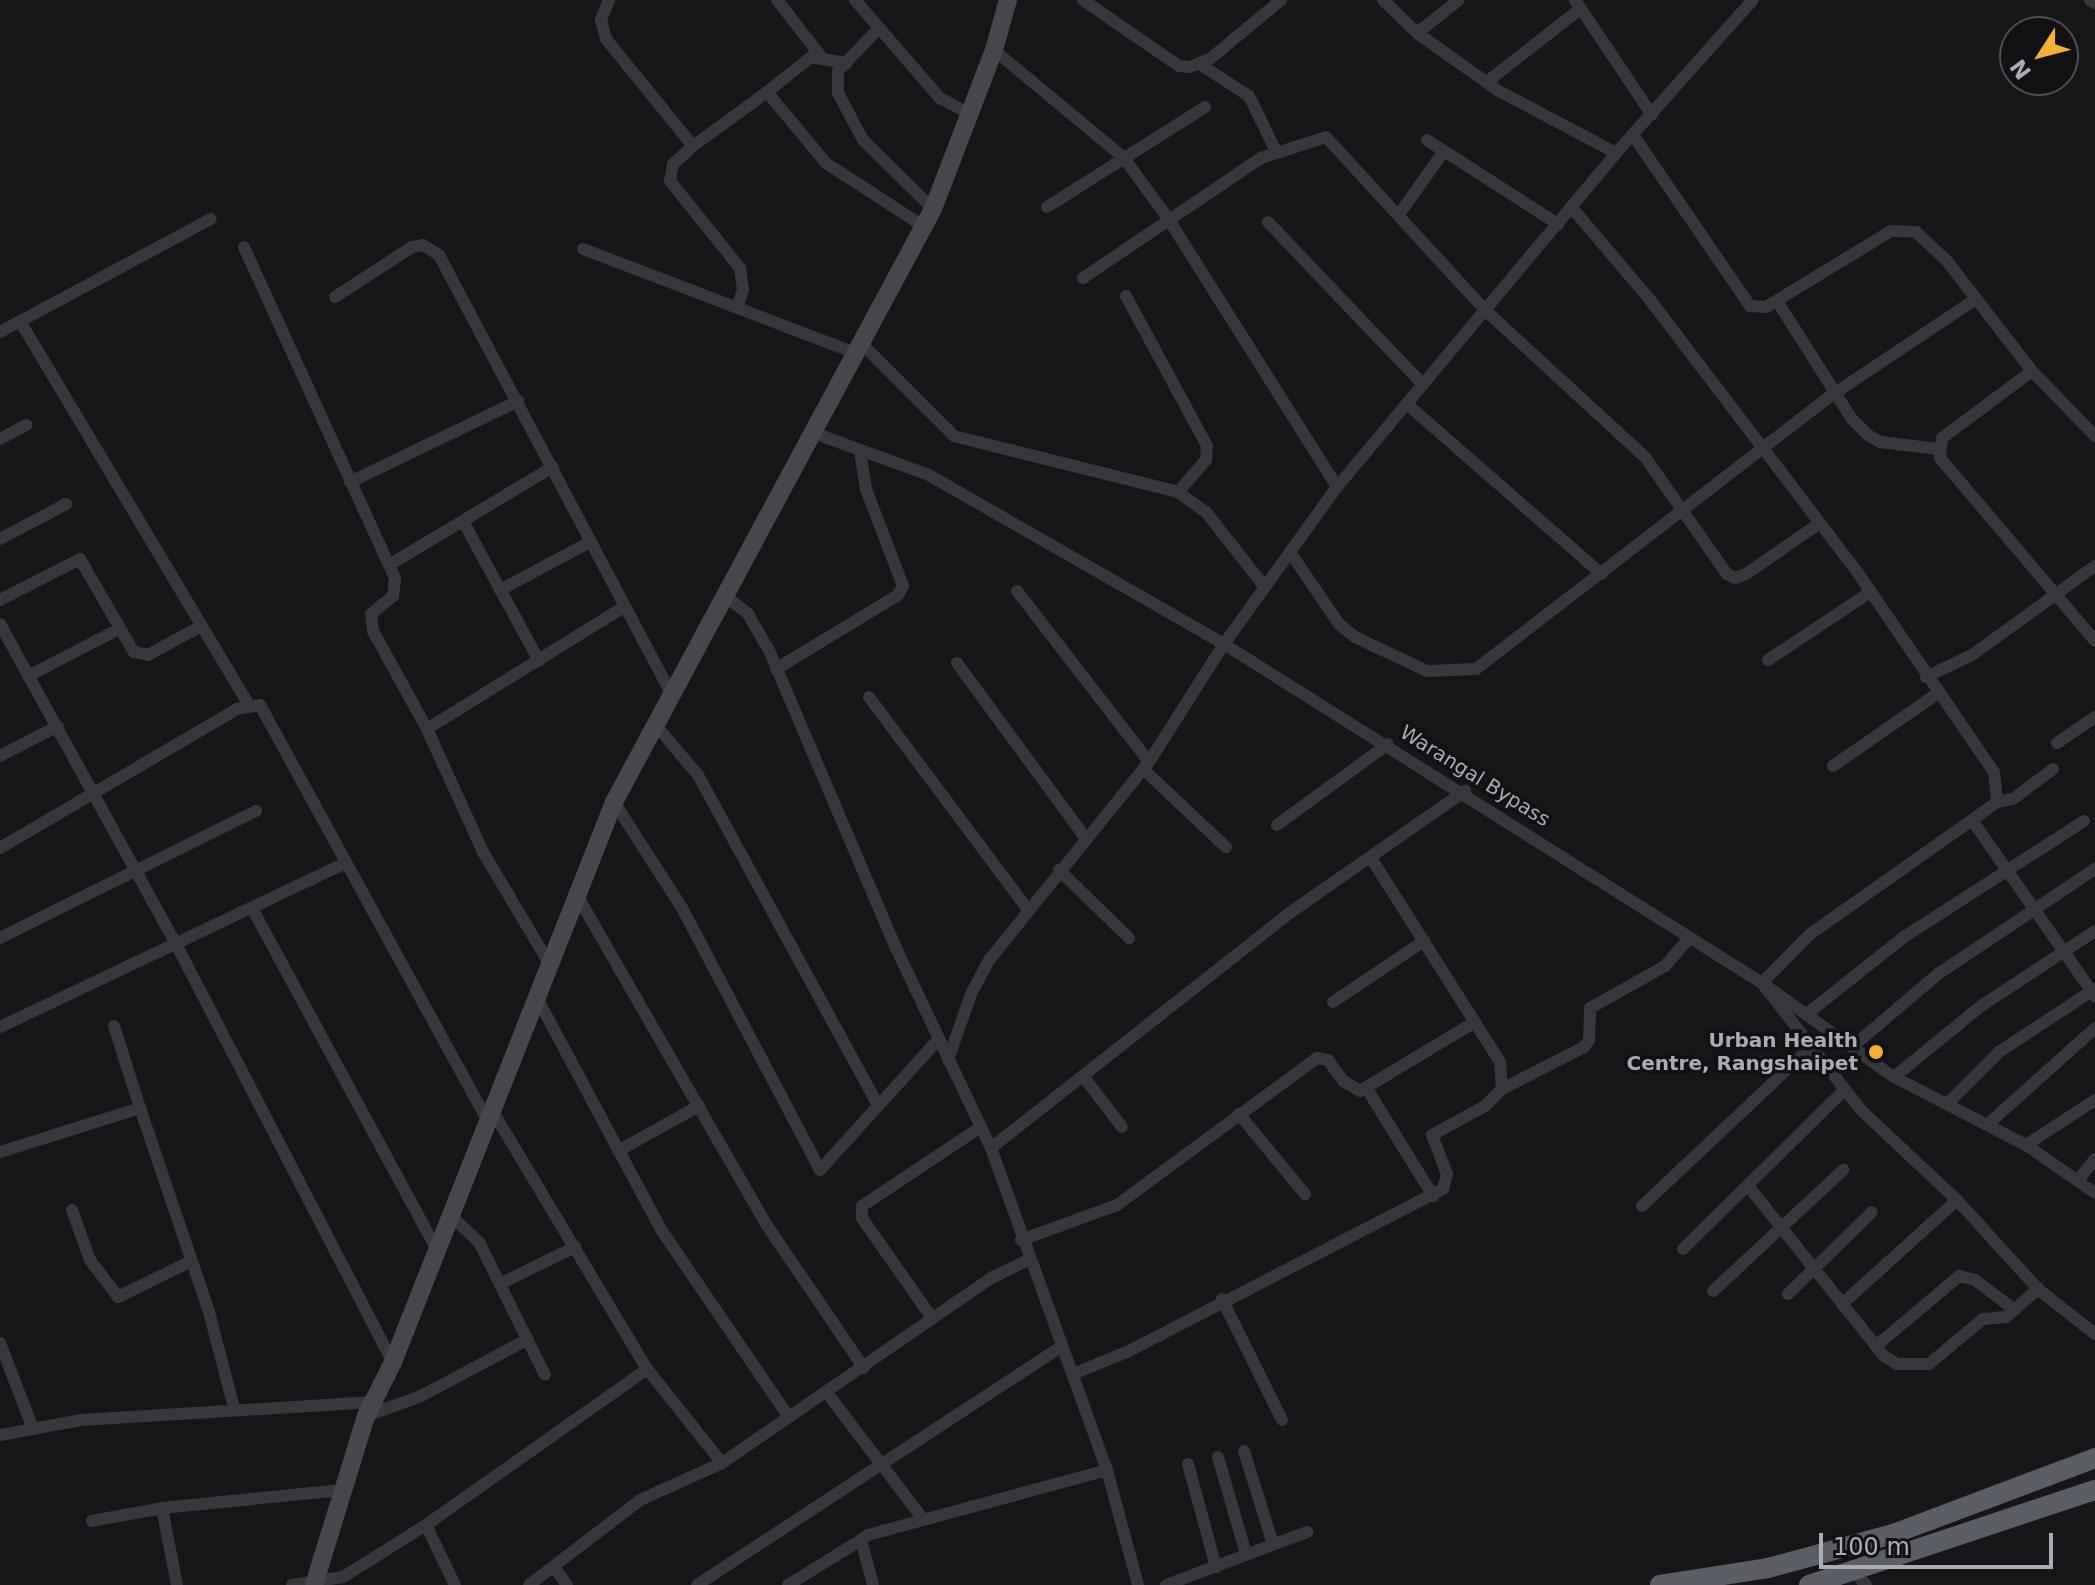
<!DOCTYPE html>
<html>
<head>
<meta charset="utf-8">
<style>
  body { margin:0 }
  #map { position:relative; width:2095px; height:1585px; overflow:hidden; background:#161618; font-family:"DejaVu Sans",sans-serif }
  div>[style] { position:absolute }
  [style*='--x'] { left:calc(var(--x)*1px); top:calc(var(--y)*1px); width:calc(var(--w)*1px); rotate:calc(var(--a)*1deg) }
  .minor>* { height:12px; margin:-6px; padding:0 6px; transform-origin:6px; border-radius:6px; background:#37383d }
  .secondary>* { height:18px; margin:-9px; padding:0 9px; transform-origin:9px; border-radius:9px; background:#45474d }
  .trunk>* { height:20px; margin:-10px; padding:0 10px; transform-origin:10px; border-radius:10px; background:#5b5e65 }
  .dots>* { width:22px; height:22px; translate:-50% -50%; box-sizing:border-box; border:4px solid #111113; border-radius:50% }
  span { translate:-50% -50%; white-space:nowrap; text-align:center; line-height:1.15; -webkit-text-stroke:7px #111113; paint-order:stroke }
  .street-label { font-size:20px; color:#a8adb8 }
  .poi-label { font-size:20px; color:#a8adb8; font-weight:700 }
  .right { translate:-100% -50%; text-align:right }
  .north { position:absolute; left:1999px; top:16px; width:80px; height:80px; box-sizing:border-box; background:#111113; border:2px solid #4d4f55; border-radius:50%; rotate:234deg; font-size:22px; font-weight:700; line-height:32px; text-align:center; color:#a8adb8 }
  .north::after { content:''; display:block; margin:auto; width:28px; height:36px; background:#f2b134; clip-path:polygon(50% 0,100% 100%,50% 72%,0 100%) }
  .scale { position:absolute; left:1819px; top:1533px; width:234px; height:36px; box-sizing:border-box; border:4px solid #a8adb8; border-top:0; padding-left:10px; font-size:24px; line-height:28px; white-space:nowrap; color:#a8adb8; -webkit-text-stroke:6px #111113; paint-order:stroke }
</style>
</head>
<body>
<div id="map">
  <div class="minor">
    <i style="--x:609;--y:0;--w:22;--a:112"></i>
    <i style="--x:601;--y:20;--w:20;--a:75"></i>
    <i style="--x:606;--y:39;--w:138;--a:50.9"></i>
    <i style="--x:693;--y:146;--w:92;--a:-36.1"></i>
    <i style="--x:767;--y:92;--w:92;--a:50.3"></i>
    <i style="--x:826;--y:163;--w:116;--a:33"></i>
    <i style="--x:777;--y:0;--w:70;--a:52"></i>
    <i style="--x:855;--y:0;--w:130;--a:49.1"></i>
    <i style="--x:940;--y:98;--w:34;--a:28"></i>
    <i style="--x:1083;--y:0;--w:116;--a:34.5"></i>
    <i style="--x:1179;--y:66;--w:11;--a:5"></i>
    <i style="--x:1190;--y:67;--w:23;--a:-23"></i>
    <i style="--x:1211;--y:58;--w:91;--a:-39.6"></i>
    <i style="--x:1383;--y:0;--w:47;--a:44.1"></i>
    <i style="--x:1417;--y:33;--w:100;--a:35.3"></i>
    <i style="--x:1499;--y:91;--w:132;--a:27.9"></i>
    <i style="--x:1575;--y:0;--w:138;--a:56.2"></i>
    <i style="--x:2090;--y:0;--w:6;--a:31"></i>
    <i style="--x:879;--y:28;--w:59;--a:133.6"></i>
    <i style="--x:838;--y:71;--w:22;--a:90"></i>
    <i style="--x:838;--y:93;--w:53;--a:62"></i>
    <i style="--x:863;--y:140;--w:98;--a:44.6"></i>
    <i style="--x:1417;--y:33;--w:53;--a:-38.2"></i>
    <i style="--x:994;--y:50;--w:169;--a:39.7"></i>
    <i style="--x:1124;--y:158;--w:77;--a:54"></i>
    <i style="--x:1169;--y:220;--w:315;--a:57.8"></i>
    <i style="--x:1201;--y:65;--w:57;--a:32.9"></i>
    <i style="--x:1249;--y:96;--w:61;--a:63.9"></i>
    <i style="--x:1488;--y:81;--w:117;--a:-38"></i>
    <i style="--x:767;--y:92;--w:56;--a:-38.5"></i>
    <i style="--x:811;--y:57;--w:36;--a:10"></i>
    <i style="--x:1633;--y:135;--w:207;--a:55.6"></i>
    <i style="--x:1750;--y:306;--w:16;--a:4"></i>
    <i style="--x:1766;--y:307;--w:146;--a:-31.3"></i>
    <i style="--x:1891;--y:231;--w:25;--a:2"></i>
    <i style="--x:1916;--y:232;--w:42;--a:43.1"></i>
    <i style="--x:1947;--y:261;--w:139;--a:52.3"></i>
    <i style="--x:2032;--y:371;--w:91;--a:45.9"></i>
    <i style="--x:1427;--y:140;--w:156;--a:32.7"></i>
    <i style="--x:693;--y:146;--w:27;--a:138"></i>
    <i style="--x:673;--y:164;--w:17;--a:100"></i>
    <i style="--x:670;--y:181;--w:112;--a:51.2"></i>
    <i style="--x:740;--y:268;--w:22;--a:82"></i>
    <i style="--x:743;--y:290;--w:18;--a:109"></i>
    <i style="--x:1047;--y:207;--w:187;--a:-32.3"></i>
    <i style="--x:1572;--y:208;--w:116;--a:49.6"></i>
    <i style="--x:1647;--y:296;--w:348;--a:52.7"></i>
    <i style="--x:1858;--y:573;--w:241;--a:55.7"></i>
    <i style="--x:1994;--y:772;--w:30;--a:84"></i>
    <i style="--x:1997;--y:802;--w:31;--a:144"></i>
    <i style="--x:1972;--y:820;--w:215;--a:55.1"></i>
    <i style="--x:1400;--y:213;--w:76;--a:-54.6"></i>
    <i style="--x:1268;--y:222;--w:225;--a:46.4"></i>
    <i style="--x:244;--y:247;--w:364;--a:65.5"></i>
    <i style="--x:395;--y:578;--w:18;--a:96"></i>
    <i style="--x:393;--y:596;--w:28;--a:141"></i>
    <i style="--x:371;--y:614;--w:17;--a:83"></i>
    <i style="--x:373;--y:631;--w:112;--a:61.1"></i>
    <i style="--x:427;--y:729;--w:135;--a:65.5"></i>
    <i style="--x:483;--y:852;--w:131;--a:59.3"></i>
    <i style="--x:583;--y:249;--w:292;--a:20.9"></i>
    <i style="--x:1083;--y:278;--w:215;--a:-34"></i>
    <i style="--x:1261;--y:158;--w:68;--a:-17.9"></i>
    <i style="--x:1326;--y:137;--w:234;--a:47.4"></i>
    <i style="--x:1484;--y:309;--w:219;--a:42.6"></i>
    <i style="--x:1645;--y:457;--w:143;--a:55"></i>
    <i style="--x:1727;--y:574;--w:9;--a:27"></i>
    <i style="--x:1735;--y:578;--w:12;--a:-20"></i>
    <i style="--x:1746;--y:574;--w:90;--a:-34.6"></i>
    <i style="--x:1126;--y:296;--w:170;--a:61.6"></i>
    <i style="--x:1207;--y:446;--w:14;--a:94"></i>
    <i style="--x:1206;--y:460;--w:43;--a:131.2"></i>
    <i style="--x:335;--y:297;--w:92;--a:-33"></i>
    <i style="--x:412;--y:247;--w:11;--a:-10"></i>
    <i style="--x:423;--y:245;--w:19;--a:32"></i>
    <i style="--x:439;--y:255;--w:497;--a:62.1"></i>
    <i style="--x:1777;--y:301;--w:140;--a:57.6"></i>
    <i style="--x:1852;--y:419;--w:23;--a:45"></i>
    <i style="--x:1868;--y:435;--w:14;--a:30"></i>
    <i style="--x:1880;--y:442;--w:59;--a:6.8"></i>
    <i style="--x:20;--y:321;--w:446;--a:59.2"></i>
    <i style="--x:0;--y:332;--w:239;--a:-28.2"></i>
    <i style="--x:861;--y:343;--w:132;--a:45"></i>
    <i style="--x:954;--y:436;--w:231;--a:14"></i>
    <i style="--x:1178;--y:492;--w:34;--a:36"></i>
    <i style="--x:1206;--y:512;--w:94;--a:51.9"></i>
    <i style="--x:2032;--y:371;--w:112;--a:143.3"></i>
    <i style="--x:1942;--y:438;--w:20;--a:96"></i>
    <i style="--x:1940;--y:458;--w:240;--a:49.7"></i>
    <i style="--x:1408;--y:405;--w:257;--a:41.1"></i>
    <i style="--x:811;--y:432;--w:126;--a:20"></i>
    <i style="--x:929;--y:475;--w:340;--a:29.8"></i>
    <i style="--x:1224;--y:644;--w:636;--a:32.22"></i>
    <i style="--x:1762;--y:983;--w:162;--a:35.5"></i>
    <i style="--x:1894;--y:1077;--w:148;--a:27.3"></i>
    <i style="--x:2026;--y:1145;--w:84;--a:34.8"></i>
    <i style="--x:0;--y:439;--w:30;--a:-28"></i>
    <i style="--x:350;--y:482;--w:187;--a:-25.7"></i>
    <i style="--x:463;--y:521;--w:159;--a:61.5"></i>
    <i style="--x:0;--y:539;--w:75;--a:-27.9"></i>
    <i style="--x:1290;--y:552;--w:87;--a:55.8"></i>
    <i style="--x:1339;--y:624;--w:21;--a:39"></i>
    <i style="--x:1355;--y:637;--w:80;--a:25.3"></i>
    <i style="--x:1427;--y:671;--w:49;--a:-2.3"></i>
    <i style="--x:1476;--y:669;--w:453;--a:-37.6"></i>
    <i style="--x:1835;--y:393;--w:169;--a:-33.7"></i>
    <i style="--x:389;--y:565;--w:191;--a:-30.9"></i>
    <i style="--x:500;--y:590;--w:102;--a:-28.1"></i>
    <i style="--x:1017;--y:591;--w:216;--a:52.3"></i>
    <i style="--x:724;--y:595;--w:31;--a:38"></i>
    <i style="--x:748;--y:614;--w:39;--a:60"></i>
    <i style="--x:768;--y:648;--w:324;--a:66.9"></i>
    <i style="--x:895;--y:946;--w:224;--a:64.6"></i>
    <i style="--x:991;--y:1148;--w:342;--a:70.2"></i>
    <i style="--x:1107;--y:1470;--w:119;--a:74.9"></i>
    <i style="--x:0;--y:600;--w:90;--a:-27.1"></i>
    <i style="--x:80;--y:559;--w:108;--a:59.9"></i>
    <i style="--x:134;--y:652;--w:14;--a:12"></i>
    <i style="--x:148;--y:655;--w:60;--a:-28.7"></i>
    <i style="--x:0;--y:624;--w:365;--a:61.2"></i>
    <i style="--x:176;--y:944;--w:471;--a:62.6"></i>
    <i style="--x:1768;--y:660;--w:121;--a:-33.6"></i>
    <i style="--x:957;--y:663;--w:216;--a:53.7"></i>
    <i style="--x:776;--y:669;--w:143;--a:-31.2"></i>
    <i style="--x:898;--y:595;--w:10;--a:-61"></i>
    <i style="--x:903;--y:586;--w:104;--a:-110.9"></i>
    <i style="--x:866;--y:489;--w:37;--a:-99"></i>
    <i style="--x:28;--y:676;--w:102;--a:-27.3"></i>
    <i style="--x:1926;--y:677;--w:51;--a:-25.6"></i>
    <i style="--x:1972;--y:655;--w:152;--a:-35.9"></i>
    <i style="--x:869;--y:697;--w:264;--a:53.2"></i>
    <i style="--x:654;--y:723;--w:68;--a:49.8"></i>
    <i style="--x:698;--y:775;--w:376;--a:61.4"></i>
    <i style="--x:427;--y:729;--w:229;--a:-31.8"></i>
    <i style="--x:2057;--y:743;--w:46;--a:-34.4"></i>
    <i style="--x:0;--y:756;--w:65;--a:-27.3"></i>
    <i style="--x:1833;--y:766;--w:128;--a:-34.8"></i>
    <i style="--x:1143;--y:769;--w:114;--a:43.2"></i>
    <i style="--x:614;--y:802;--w:126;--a:57.3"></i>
    <i style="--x:682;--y:908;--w:296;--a:62.2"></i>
    <i style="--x:820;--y:1170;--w:176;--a:-47.8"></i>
    <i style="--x:1997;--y:802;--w:16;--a:-11"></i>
    <i style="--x:2013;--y:799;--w:50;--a:-36.9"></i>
    <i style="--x:1972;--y:820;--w:199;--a:144.8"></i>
    <i style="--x:1809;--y:935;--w:67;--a:134.4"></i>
    <i style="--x:1762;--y:983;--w:161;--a:52.1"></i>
    <i style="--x:1861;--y:1110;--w:132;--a:43.2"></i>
    <i style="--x:1957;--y:1200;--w:120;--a:47.7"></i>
    <i style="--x:2038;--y:1289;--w:73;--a:38.3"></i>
    <i style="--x:1277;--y:825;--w:137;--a:-36.1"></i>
    <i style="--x:0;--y:848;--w:275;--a:-30.4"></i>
    <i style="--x:237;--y:709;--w:23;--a:-10"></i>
    <i style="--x:260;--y:705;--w:475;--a:61.3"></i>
    <i style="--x:1059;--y:870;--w:98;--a:44.2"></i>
    <i style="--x:578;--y:897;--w:377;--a:60.1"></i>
    <i style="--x:766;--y:1224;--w:174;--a:55.8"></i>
    <i style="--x:252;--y:908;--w:389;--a:61.6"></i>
    <i style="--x:0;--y:938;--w:286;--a:-26.4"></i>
    <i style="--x:537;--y:998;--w:264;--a:61.8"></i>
    <i style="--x:662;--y:1231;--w:225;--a:55.7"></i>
    <i style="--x:1333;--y:1002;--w:110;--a:-33.8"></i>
    <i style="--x:1808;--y:1013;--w:122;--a:-38.4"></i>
    <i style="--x:1904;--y:937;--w:214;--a:-32.8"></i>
    <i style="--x:114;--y:1026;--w:86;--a:72.4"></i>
    <i style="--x:0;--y:1027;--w:383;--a:-25.4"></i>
    <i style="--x:1852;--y:1047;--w:113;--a:-40.3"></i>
    <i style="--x:1938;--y:974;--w:189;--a:-33.8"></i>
    <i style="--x:948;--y:1060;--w:70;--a:-70.8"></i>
    <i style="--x:971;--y:994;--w:40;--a:-62"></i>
    <i style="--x:990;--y:959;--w:253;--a:-51.1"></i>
    <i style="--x:1149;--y:762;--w:140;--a:-57.6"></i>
    <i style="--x:1224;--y:644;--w:193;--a:-54.3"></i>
    <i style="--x:1337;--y:487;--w:435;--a:-50.1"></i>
    <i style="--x:1616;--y:153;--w:205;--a:-48.2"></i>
    <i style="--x:1083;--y:1076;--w:64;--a:52.6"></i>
    <i style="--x:1894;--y:1077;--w:112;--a:-39.2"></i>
    <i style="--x:1981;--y:1006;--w:136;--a:-33.3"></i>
    <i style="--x:1367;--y:1089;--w:126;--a:58.3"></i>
    <i style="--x:1502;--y:1089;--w:92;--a:-27.1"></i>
    <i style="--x:1584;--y:1047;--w:9;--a:-54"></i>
    <i style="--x:1589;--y:1040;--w:32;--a:-88"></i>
    <i style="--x:1590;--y:1008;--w:86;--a:-29.2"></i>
    <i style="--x:1665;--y:966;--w:38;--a:-49"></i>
    <i style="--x:1949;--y:1102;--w:71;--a:-45"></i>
    <i style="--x:1999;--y:1052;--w:115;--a:-33.3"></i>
    <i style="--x:492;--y:1110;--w:302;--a:59.1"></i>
    <i style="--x:647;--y:1369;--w:120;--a:51.4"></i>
    <i style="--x:1239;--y:1114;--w:104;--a:50.5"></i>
    <i style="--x:1987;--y:1125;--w:145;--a:-41.9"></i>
    <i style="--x:2026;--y:1145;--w:82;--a:-33.1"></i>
    <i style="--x:991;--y:1148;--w:378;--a:-38.2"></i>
    <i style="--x:1288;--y:914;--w:216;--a:-34.8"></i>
    <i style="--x:618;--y:1151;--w:93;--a:-29.1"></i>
    <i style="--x:0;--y:1152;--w:147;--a:-17.4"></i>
    <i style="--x:140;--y:1108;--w:215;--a:71.3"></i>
    <i style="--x:209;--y:1312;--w:99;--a:75.4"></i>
    <i style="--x:2078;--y:1180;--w:27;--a:-51"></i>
    <i style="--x:1749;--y:1187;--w:216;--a:51.4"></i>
    <i style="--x:1884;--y:1356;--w:15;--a:32"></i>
    <i style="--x:1897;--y:1364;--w:32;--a:0"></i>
    <i style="--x:1929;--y:1364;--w:70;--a:-39.8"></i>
    <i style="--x:1983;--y:1319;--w:23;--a:-5"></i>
    <i style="--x:2006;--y:1317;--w:43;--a:-41.2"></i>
    <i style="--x:1642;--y:1206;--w:232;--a:-43.3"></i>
    <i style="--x:72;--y:1210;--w:53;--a:70.2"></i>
    <i style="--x:90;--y:1260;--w:46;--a:52.9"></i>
    <i style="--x:118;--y:1297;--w:79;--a:-26.2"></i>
    <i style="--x:451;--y:1216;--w:38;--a:43"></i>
    <i style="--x:479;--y:1242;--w:148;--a:63.6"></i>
    <i style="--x:1021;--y:1240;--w:102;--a:-20"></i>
    <i style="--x:1117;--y:1205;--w:248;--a:-36.3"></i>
    <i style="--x:1317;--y:1058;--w:11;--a:10"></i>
    <i style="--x:1328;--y:1060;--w:26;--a:54"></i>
    <i style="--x:1343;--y:1081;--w:20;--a:30"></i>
    <i style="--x:1360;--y:1091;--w:134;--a:-31"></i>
    <i style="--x:1683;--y:1249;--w:226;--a:-44.6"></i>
    <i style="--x:500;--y:1284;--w:84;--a:-26.3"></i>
    <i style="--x:1713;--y:1291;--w:178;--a:-42.9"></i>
    <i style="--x:1788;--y:1294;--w:117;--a:-44.3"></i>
    <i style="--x:1222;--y:1299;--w:135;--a:63.6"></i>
    <i style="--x:1842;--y:1304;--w:155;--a:-42.1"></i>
    <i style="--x:932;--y:1318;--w:122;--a:-125"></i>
    <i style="--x:862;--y:1218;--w:12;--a:-90"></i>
    <i style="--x:862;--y:1206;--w:143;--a:-33.6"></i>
    <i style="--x:0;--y:1343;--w:89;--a:68.9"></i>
    <i style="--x:1876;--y:1346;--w:109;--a:-40.1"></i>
    <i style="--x:1959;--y:1276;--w:16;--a:14"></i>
    <i style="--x:1975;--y:1280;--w:50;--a:36.9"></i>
    <i style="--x:1073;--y:1374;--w:61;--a:-22.3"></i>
    <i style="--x:1129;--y:1351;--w:353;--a:-27.3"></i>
    <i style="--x:1443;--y:1189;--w:16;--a:-75"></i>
    <i style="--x:1447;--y:1174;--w:42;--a:-111"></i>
    <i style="--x:1432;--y:1135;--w:60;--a:-28.7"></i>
    <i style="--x:1485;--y:1106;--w:24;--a:-45"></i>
    <i style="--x:1502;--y:1089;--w:27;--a:-94"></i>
    <i style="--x:1500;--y:1062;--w:241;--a:-122.3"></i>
    <i style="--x:827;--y:1393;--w:158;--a:52.7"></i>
    <i style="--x:366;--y:1416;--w:59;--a:-20"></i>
    <i style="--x:421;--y:1396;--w:121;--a:-28"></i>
    <i style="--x:0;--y:1435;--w:82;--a:-10.5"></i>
    <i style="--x:81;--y:1420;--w:293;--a:-3.5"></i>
    <i style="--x:1244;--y:1451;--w:97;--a:72.7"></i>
    <i style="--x:1218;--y:1457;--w:101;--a:73.9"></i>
    <i style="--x:1188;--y:1464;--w:107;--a:74.8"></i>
    <i style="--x:162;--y:1508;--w:181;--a:-5.7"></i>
    <i style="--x:92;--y:1521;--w:71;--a:-10.5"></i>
    <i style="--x:162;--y:1508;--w:78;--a:79"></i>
    <i style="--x:426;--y:1525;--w:271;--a:-35.2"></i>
    <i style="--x:554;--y:1567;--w:22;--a:54"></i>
    <i style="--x:1853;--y:1571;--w:19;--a:47"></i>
    <i style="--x:292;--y:1585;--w:52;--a:-8.9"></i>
    <i style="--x:343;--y:1577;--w:98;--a:-32.1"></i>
    <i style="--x:426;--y:1525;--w:67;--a:64.2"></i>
    <i style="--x:529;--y:1585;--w:140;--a:-37.4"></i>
    <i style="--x:640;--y:1500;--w:90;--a:-24.3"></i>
    <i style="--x:722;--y:1463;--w:329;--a:-34.5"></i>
    <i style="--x:993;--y:1277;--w:39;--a:-26"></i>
    <i style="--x:697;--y:1585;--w:436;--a:-33.2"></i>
    <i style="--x:788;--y:1585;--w:86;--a:-31.7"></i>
    <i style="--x:873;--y:1585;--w:47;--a:-104.9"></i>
    <i style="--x:861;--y:1540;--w:9;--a:-36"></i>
    <i style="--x:868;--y:1535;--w:248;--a:-15.2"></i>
    <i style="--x:1166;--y:1585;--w:151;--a:-20.6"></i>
  </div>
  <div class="secondary">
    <i style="--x:314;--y:1585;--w:177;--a:-72.9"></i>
    <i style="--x:366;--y:1416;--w:60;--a:-63.4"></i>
    <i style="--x:393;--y:1362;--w:602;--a:-68.46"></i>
    <i style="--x:614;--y:802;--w:673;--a:-61.72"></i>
    <i style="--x:933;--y:209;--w:170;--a:-69"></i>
    <i style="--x:994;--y:50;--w:52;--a:-74.4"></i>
  </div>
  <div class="trunk">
    <i style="--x:1660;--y:1585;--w:109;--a:-8.9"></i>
    <i style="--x:1768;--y:1568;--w:130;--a:-15.2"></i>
    <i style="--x:1893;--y:1534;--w:216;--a:-20.6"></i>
    <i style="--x:1809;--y:1585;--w:301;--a:-18.4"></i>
  </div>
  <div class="dots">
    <i style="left:1876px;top:1052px;background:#f2b134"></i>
  </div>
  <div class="street-label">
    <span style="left:1475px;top:776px;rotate:32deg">Warangal Bypass</span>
  </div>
  <div class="poi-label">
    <span class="right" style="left:1858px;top:1052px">Urban Health<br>Centre, Rangshaipet</span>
  </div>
  <div class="north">N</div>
  <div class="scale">100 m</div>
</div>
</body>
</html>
